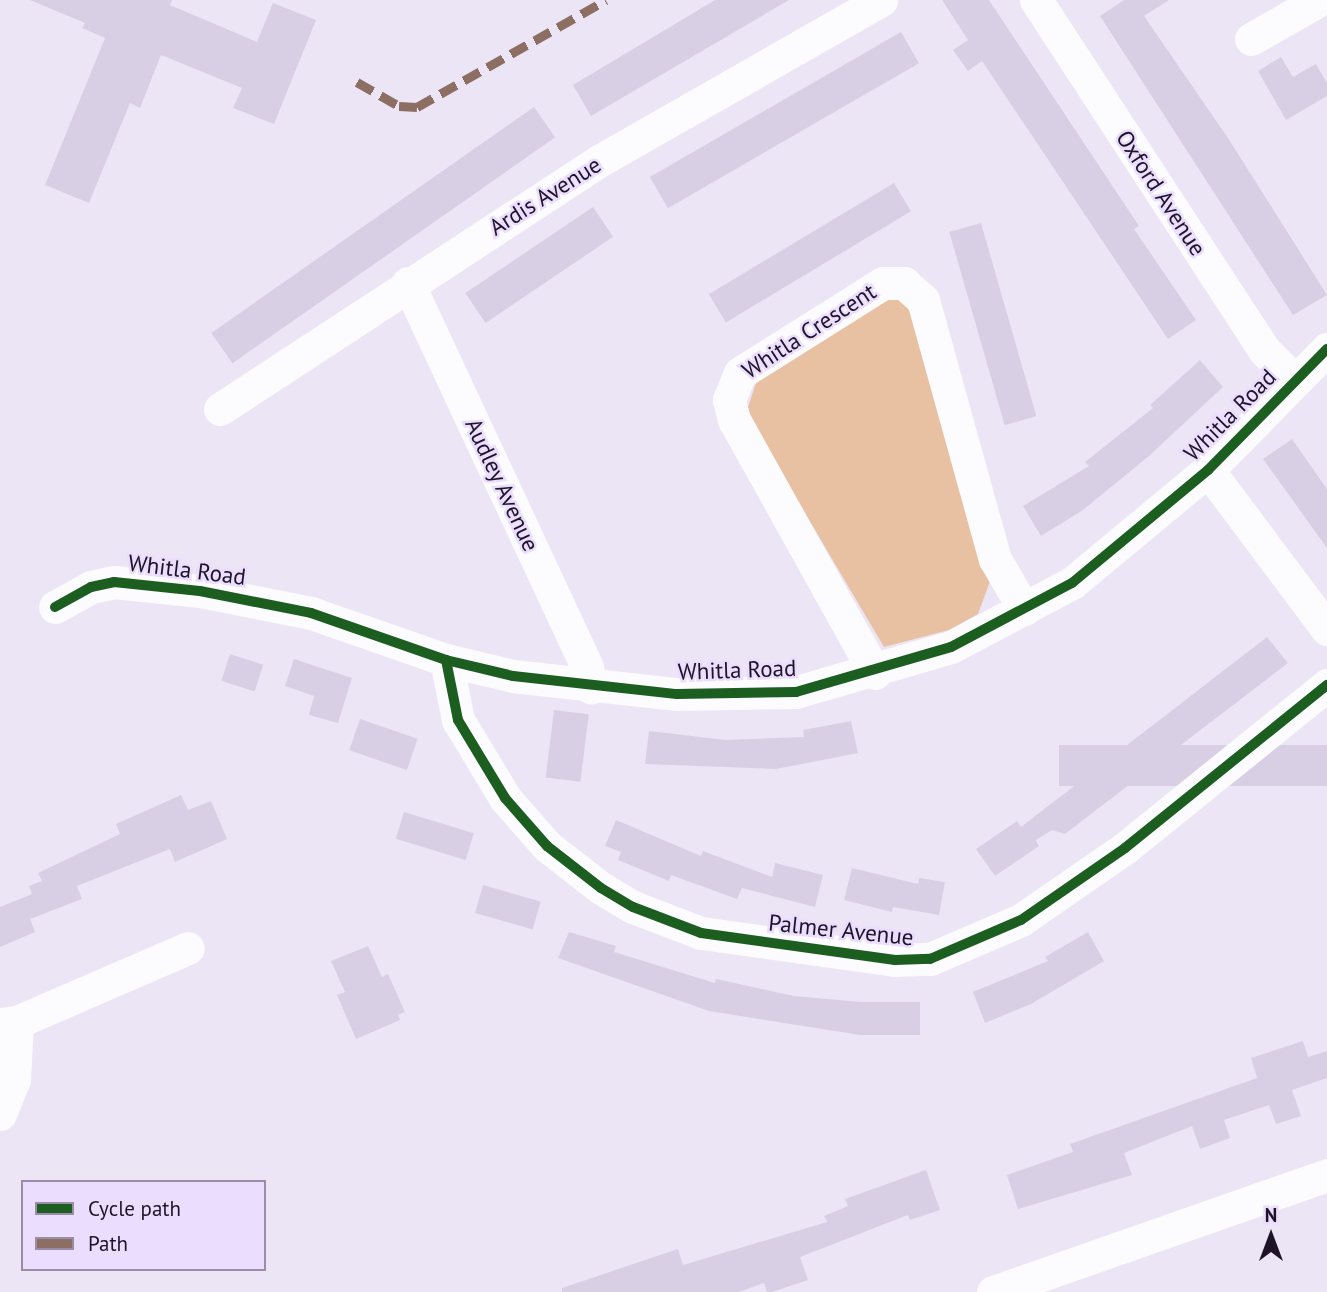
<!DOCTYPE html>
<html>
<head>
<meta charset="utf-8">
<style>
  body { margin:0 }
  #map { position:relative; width:1327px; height:1292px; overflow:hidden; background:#ece5f6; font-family:"PT Sans",sans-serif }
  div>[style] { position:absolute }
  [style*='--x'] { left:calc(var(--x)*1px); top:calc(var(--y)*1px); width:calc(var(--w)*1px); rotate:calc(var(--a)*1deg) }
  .green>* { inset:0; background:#e8c0a2 }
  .building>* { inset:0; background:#d9cfe5; transform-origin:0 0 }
  .minor>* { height:33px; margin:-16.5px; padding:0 16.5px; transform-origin:16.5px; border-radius:16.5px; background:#fcfbfe }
  .quiet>* { height:9px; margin-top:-4.5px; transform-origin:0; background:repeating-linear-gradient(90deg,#8d6e63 0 18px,transparent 0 27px) }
  .cycleway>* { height:10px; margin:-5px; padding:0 5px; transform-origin:5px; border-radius:5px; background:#1b5e20 }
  span { translate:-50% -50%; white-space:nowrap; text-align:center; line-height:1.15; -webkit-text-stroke:5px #ebddfe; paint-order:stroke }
  .street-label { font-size:23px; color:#1d1428 }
  .legend { position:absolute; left:21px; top:1180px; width:245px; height:91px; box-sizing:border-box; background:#ebddfe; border:2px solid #998da8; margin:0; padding:9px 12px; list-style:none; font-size:21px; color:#1d1428 }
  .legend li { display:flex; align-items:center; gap:14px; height:35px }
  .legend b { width:35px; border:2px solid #998da8 }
  .north { position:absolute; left:1236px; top:1201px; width:70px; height:70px; -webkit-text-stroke:5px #ebddfe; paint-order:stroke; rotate:0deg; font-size:19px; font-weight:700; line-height:28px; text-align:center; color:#1d1428 }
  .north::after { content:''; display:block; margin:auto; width:24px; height:32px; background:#1d1428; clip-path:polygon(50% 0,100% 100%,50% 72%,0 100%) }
</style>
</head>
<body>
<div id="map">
  <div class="green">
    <i style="clip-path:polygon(882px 299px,908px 300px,993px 573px,978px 614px,949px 630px,884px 647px,746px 413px,757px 380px)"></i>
  </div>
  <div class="building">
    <i style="clip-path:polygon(30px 0,172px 0,170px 5px,257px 42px,273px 3px,316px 20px,274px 124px,233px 108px,242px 88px,161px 55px,140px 108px,130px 103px,89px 203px,45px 185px,105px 38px,82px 28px,85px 23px)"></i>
    <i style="clip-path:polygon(715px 0,789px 0,591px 116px,573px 85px)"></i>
    <i style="clip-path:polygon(942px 0,989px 0,1139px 226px,1134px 229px,1196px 320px,1168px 339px,982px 61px,968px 71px,953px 50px,968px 40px)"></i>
    <i style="clip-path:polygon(1124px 0,1169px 0,1144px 16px,1228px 138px,1327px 295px,1293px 315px,1100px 16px)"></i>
    <i style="left:901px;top:32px;width:36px;height:290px;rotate:60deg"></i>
    <i style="clip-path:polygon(1281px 57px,1293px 77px,1316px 64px,1327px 83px,1327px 96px,1286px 120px,1258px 71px)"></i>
    <i style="left:534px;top:107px;width:37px;height:394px;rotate:55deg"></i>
    <i style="left:894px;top:183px;width:33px;height:216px;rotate:59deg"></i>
    <i style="left:593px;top:207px;width:36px;height:154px;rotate:56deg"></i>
    <i style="left:981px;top:223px;width:201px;height:33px;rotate:74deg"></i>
    <i style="clip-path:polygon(1200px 360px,1223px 387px,1149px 456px,1083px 510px,1041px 536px,1023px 506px,1089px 466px,1085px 462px,1153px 408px,1150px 405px)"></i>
    <i style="clip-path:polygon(1292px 439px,1327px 489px,1327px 548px,1263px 459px)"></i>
    <i style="clip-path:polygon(1267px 637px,1288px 663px,1065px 834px,1052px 830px,1036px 840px,1039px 846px,995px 876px,976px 849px,1017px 821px,1021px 827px)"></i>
    <i style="left:230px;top:654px;width:35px;height:28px;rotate:18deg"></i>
    <i style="clip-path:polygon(294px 659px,352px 678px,338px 723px,309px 715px,314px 696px,285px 686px)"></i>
    <i style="left:554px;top:710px;width:35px;height:68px;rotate:7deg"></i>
    <i style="left:360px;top:719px;width:61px;height:33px;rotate:19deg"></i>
    <i style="clip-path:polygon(851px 721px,858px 753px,833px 758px,776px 769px,645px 764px,649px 731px,726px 740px,804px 737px,803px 730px)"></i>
    <i style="left:1327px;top:745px;width:41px;height:268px;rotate:90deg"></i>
    <i style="clip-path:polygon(181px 795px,188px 810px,211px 801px,227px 839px,175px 862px,170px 849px,77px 886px,82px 899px,30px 919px,35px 932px,0 947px,0 907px,32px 894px,29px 886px,42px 881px,38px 873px,120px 834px,116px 824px)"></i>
    <i style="left:404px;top:812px;width:73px;height:28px;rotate:17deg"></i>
    <i style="clip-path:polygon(616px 820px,701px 856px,703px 851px,772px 877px,775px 863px,823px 875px,815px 907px,742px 888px,737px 899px,671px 875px,669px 881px,618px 860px,621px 852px,605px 846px)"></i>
    <i style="clip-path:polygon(852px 868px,918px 884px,919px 878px,945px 882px,939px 915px,893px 907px,892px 912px,844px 900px)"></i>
    <i style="left:483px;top:885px;width:60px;height:29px;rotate:16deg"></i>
    <i style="clip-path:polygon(569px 932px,616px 946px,614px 952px,715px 983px,716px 979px,794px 996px,861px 1002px,920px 1002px,920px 1035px,860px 1035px,709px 1011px,558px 958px)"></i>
    <i style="clip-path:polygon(1088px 932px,1104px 961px,1031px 1004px,985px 1023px,973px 992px,1048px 961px,1045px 957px)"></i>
    <i style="clip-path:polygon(368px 946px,382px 977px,388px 974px,405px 1012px,398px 1015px,400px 1020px,356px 1039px,337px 995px,345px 992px,331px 961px)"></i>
    <i style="clip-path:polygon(1303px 1041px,1308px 1057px,1327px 1051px,1327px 1078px,1292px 1090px,1301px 1116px,1276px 1124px,1269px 1105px,1224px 1120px,1230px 1138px,1200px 1149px,1192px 1126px,1124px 1153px,1132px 1175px,1018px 1209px,1007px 1175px,1073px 1152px,1070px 1144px,1257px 1078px,1251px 1058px)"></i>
    <i style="clip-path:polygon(926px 1170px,940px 1210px,910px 1220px,908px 1215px,800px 1257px,808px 1280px,772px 1292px,767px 1292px,764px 1283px,739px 1292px,562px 1292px,562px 1288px,678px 1249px,683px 1265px,827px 1222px,824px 1216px,848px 1206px,845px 1199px)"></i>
  </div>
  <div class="minor">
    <i style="--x:1036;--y:0;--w:418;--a:56.9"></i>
    <i style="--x:1264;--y:350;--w:42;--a:45"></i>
    <i style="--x:1251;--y:39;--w:78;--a:-29.8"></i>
    <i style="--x:408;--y:283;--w:424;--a:65"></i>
    <i style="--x:587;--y:667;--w:21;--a:79"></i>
    <i style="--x:220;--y:409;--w:453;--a:-33.2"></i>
    <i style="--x:599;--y:161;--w:325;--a:-29.7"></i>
    <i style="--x:1208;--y:470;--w:199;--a:53.2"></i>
    <i style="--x:55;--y:607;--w:41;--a:-29.1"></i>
    <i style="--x:91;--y:587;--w:24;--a:-12"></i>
    <i style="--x:114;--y:582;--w:86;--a:6"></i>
    <i style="--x:200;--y:591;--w:113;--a:11.2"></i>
    <i style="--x:311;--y:613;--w:143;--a:19.2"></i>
    <i style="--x:446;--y:660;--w:69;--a:13.4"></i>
    <i style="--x:513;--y:676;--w:165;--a:6.3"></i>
    <i style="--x:677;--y:694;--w:119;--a:-1"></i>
    <i style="--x:796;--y:692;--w:161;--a:-16.2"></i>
    <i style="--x:951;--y:647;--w:137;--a:-27.9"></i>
    <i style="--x:1072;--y:583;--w:177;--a:-39.7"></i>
    <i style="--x:1208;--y:470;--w:170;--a:-45.5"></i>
    <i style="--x:446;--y:660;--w:61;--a:78.7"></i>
    <i style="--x:458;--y:720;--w:91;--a:58.9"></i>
    <i style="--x:505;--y:798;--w:64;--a:48.8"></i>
    <i style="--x:547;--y:846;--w:68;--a:37.9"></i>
    <i style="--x:601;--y:888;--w:37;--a:31"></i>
    <i style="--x:633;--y:907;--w:73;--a:20.9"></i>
    <i style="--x:701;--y:933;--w:196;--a:7.9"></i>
    <i style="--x:895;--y:960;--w:35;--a:-2"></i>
    <i style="--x:930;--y:959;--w:99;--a:-23.2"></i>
    <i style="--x:1021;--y:920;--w:126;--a:-34.7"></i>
    <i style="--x:1125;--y:848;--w:260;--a:-38.9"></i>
    <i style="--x:875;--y:673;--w:290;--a:-119.1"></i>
    <i style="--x:734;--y:420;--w:21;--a:-104"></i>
    <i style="--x:729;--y:400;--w:29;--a:-68"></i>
    <i style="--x:740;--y:373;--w:169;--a:-32.2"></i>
    <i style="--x:883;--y:283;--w:21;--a:0"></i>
    <i style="--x:904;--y:283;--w:25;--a:42"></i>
    <i style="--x:923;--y:300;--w:269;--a:74.5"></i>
    <i style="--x:995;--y:559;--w:58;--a:59.9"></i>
    <i style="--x:0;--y:1024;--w:17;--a:-7"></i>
    <i style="--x:17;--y:1022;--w:186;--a:-23.4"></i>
    <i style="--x:0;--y:1114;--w:38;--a:-68"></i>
    <i style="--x:14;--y:1079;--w:57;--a:-87"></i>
    <i style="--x:993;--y:1292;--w:354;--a:-19.3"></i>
  </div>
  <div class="quiet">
    <i style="--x:357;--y:82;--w:48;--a:29.7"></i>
    <i style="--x:399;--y:106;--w:18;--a:3"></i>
    <i style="--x:417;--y:107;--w:217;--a:-29.5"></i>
  </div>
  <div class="cycleway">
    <i style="--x:55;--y:607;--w:41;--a:-29.1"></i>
    <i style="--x:91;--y:587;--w:24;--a:-12"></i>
    <i style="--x:114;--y:582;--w:86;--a:6"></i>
    <i style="--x:200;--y:591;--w:113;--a:11.2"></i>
    <i style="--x:311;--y:613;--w:143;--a:19.2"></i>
    <i style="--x:446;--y:660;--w:69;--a:13.4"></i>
    <i style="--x:513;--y:676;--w:165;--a:6.3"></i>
    <i style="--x:677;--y:694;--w:119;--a:-1"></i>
    <i style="--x:796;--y:692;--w:161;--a:-16.2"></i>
    <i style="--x:951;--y:647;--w:137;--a:-27.9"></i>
    <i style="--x:1072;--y:583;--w:177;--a:-39.7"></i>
    <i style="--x:1208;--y:470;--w:170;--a:-45.5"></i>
    <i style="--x:446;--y:660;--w:61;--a:78.7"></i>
    <i style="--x:458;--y:720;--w:91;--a:58.9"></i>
    <i style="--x:505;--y:798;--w:64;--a:48.8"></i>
    <i style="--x:547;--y:846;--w:68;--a:37.9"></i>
    <i style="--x:601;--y:888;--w:37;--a:31"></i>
    <i style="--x:633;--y:907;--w:73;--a:20.9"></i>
    <i style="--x:701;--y:933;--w:196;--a:7.9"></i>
    <i style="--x:895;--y:960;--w:35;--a:-2"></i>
    <i style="--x:930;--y:959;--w:99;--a:-23.2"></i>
    <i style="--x:1021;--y:920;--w:126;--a:-34.7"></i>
    <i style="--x:1125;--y:848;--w:260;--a:-38.9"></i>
  </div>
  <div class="street-label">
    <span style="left:1161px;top:193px;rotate:57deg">Oxford Avenue</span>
    <span style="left:545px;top:196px;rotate:-32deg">Ardis Avenue</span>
    <span style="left:809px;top:331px;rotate:-33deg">Whitla Crescent</span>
    <span style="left:1230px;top:415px;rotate:-45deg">Whitla Road</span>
    <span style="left:502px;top:485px;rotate:65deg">Audley Avenue</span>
    <span style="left:187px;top:570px;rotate:7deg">Whitla Road</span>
    <span style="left:737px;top:670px;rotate:-2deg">Whitla Road</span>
    <span style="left:841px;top:930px;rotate:6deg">Palmer Avenue</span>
  </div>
  <ul class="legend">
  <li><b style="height:9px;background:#1b5e20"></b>Cycle path</li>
  <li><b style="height:9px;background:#8d6e63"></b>Path</li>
  </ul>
  <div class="north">N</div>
</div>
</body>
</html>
